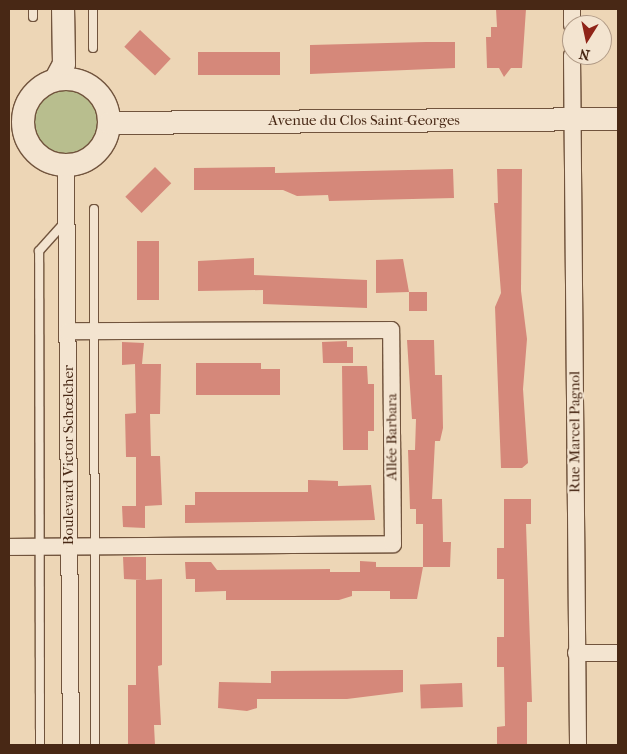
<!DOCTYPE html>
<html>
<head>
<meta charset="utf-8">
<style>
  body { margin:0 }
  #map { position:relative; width:627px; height:754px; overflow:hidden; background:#edd6b6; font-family:"IM FELL French Canon",serif }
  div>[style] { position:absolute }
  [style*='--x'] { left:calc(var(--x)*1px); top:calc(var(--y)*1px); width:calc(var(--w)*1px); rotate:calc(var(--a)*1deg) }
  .green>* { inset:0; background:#b8be8e }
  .round { border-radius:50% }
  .building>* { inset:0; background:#d5887a; transform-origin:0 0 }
  .roads { filter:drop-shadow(1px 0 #71543d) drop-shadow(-1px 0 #71543d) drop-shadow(0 1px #71543d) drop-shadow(0 -1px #71543d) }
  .lane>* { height:8px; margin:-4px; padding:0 4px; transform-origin:4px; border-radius:4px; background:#f3e4d0 }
  .street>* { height:16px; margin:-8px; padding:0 8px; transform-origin:8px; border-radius:8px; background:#f3e4d0 }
  .secondary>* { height:22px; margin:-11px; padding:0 11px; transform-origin:11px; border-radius:11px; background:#f3e4d0 }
  .secondary>.ring { margin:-11px; padding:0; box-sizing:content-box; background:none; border:22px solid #f3e4d0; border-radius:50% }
  span { translate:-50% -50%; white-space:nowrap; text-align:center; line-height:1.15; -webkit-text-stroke:4px #f3e4d0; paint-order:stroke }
  .street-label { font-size:15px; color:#482815 }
  .frame { position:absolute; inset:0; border:10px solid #482815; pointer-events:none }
  .north { position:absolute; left:562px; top:15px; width:50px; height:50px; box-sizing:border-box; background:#f3e4d0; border:1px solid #af9985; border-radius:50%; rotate:190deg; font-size:14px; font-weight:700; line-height:20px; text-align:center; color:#482815 }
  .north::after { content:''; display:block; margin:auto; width:18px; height:22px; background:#8f2418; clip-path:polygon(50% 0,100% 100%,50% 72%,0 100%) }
</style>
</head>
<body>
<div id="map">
  <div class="green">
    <i class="round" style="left:32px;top:89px;width:66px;height:66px"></i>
  </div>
  <div class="building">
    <i style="clip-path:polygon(496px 9px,526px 9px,522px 68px,511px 68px,504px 77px,499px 68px,487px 68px,486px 37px,491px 37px,491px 27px,497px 27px)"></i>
    <i style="left:140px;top:30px;width:42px;height:23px;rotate:43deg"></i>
    <i style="clip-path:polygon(426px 42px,455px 42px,455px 68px,310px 74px,310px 45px)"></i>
    <i style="left:280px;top:52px;width:23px;height:82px;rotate:90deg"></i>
    <i style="left:155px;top:167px;width:23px;height:42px;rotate:45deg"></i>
    <i style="clip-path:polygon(275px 167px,275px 173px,453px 169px,454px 198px,329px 201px,328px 195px,297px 196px,283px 190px,194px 190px,194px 168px)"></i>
    <i style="clip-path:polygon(497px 169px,522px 169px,521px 291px,527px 339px,523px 389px,528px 463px,522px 468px,501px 468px,495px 307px,501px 293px,494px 203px,498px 203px)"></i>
    <i style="left:159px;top:241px;width:59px;height:22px;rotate:90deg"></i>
    <i style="clip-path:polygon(254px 258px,254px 275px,367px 280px,367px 308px,263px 304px,263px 290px,198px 291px,198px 261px)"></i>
    <i style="clip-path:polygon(403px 259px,409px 292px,376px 293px,376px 260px)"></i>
    <i style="left:409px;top:292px;width:18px;height:19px"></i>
    <i style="clip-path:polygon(407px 340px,434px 340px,435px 375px,442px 375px,443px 428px,440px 441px,435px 441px,432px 499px,442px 499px,443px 542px,451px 542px,450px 567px,423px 567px,423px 524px,416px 524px,416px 509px,410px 509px,408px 450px,415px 450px,416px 419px,412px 419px)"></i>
    <i style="clip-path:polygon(347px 341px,347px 347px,353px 347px,353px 363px,323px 363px,322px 342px)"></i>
    <i style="clip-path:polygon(122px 342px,144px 343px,142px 364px,161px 364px,160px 414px,150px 414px,151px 456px,160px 456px,162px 505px,145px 506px,145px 528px,123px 527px,122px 506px,136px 506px,136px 457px,126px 457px,125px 414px,136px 413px,135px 364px,122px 365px)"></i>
    <i style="clip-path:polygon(196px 363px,261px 363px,261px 369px,280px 369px,280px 395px,196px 395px)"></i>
    <i style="clip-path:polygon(342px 366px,367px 366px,368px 384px,374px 384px,374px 431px,368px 431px,368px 450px,343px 450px)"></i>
    <i style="clip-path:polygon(308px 480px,338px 481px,338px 486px,371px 485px,375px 520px,185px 523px,185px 505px,195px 505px,195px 492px,308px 492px)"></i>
    <i style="clip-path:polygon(504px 499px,531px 499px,531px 524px,526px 524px,532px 702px,527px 702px,527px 745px,497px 745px,497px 727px,505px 726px,504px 667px,497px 667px,497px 637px,504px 637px,504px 579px,497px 579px,497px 548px,504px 548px)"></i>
    <i style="clip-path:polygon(123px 557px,146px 557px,146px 580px,162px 579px,162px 665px,158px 666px,161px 725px,154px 725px,155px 745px,128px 745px,128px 685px,136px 685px,136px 580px,143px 580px,124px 579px)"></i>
    <i style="clip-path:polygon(360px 561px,376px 562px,376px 567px,423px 567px,417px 599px,390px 599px,390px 591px,352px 591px,352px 596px,339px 600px,226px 600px,226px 591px,195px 592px,195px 579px,186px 579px,185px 562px,211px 562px,217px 570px,330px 569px,330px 572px,360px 572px)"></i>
    <i style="clip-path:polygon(403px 670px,403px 692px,347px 699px,257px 699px,257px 708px,247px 711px,218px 708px,219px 682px,271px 683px,271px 671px)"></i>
    <i style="left:462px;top:683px;width:24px;height:42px;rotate:88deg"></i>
  </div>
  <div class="roads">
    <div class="lane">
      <i style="--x:33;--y:9;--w:8;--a:90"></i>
      <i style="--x:93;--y:48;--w:39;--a:-90"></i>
      <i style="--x:94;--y:209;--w:536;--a:89.89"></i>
      <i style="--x:40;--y:745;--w:494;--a:-90.1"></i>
      <i style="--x:39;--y:251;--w:39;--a:-48"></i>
    </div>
    <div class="street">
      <i style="--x:572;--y:9;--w:16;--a:90"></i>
      <i style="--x:572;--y:55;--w:690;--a:89.5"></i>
      <i style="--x:66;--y:165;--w:580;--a:89.51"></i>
      <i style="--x:9;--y:547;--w:384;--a:-0.4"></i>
      <i style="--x:393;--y:544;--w:214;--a:-90.5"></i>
      <i style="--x:391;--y:330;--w:323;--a:179.8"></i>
      <i style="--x:576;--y:653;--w:42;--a:0"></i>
    </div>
    <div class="secondary">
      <i class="ring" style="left:23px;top:79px;width:64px;height:64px"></i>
      <i style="--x:56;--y:79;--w:17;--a:-62"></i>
      <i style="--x:64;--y:64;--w:55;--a:-91"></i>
      <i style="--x:110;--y:123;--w:508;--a:-0.45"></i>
    </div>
  </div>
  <div class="street-label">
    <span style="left:364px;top:121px">Avenue du Clos Saint-Georges</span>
    <span style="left:575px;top:432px;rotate:-90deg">Rue Marcel Pagnol</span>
    <span style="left:392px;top:437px;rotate:-90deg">Allée Barbara</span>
    <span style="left:69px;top:455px;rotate:-90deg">Boulevard Victor Schœlcher</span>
  </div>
  <div class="frame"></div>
  <div class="north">N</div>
</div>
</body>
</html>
